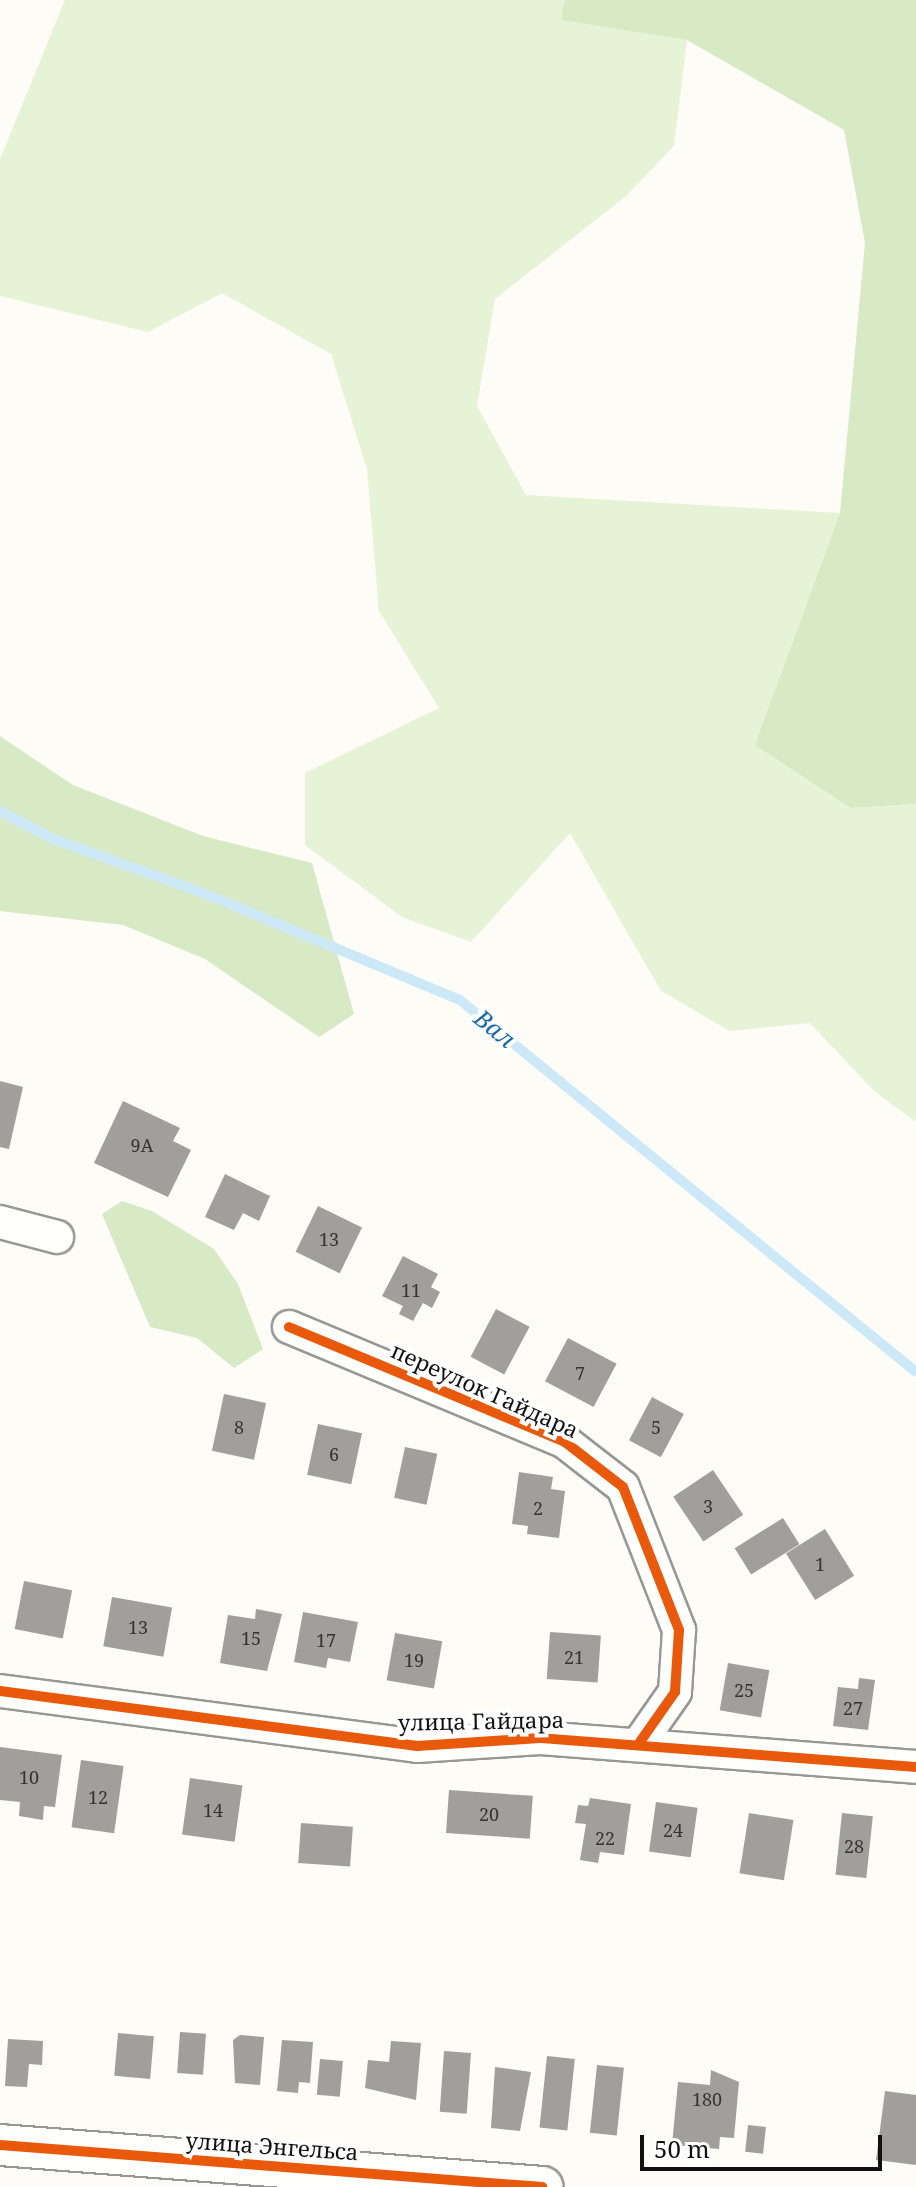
<!DOCTYPE html>
<html>
<head>
<meta charset="utf-8">
<style>
  body { margin:0 }
  #map { position:relative; width:916px; height:2187px; overflow:hidden; background:#fdfcf7; font-family:"Noto Serif",serif }
  div>[style] { position:absolute }
  [style*='--x'] { left:calc(var(--x)*1px); top:calc(var(--y)*1px); width:calc(var(--w)*1px); rotate:calc(var(--a)*1deg) }
  .green>* { inset:0; background:#e7f3d7 }
  .forest>* { inset:0; background:#d8eac5 }
  .stream>* { height:10px; margin:-5px; padding:0 5px; transform-origin:5px; border-radius:5px; background:#cde8f7 }
  .building>* { inset:0; background:#a19f9c; transform-origin:0 0 }
  .roads { filter:drop-shadow(2px 0 #979795) drop-shadow(-2px 0 #979795) drop-shadow(0 2px #979795) drop-shadow(0 -2px #979795) }
  .minor>* { height:32px; margin:-16px; padding:0 16px; transform-origin:16px; border-radius:16px; background:#fffffe }
  .tertiary>* { height:40px; margin:-20px; padding:0 20px; transform-origin:20px; border-radius:20px; background:#fffffe }
  .cycleway>* { height:10px; margin:-5px; padding:0 5px; transform-origin:5px; border-radius:5px; background:#e8590c }
  span { translate:-50% -50%; white-space:nowrap; text-align:center; line-height:1.15; -webkit-text-stroke:8px #fff; paint-order:stroke }
  .number-label { font-size:18px; color:#353434 }
  .number-label span { -webkit-text-stroke-width:0 }
  .street-label { font-size:22px; color:#111 }
  .water-label { font-size:24px; color:#1768a6; font-style:italic }
  .scale { position:absolute; left:640px; top:2135px; width:242px; height:36px; box-sizing:border-box; border:4px solid #111; border-top:0; padding-left:10px; font-size:24px; line-height:28px; white-space:nowrap; color:#111; -webkit-text-stroke:6px #fff; paint-order:stroke }
</style>
</head>
<body>
<div id="map">
  <div class="green">
    <i style="clip-path:polygon(65px 0,565px 0,562px 20px,687px 40px,674px 146px,626px 196px,495px 299px,477px 406px,526px 495px,840px 513px,801px 628px,851px 808px,916px 804px,916px 1122px,874px 1091px,810px 1023px,730px 1031px,661px 991px,570px 833px,471px 942px,402px 917px,305px 845px,305px 773px,439px 708px,379px 611px,367px 469px,331px 354px,222px 293px,148px 332px,0 296px,0 159px)"></i>
  </div>
  <div class="forest">
    <i style="clip-path:polygon(565px 0,916px 0,916px 804px,851px 808px,755px 745px,840px 513px,865px 243px,844px 130px,687px 40px,561px 20px)"></i>
    <i style="clip-path:polygon(0 736px,73px 785px,203px 836px,312px 863px,354px 1014px,319px 1037px,205px 959px,123px 925px,0 911px)"></i>
    <i style="clip-path:polygon(122px 1201px,152px 1211px,214px 1249px,238px 1284px,263px 1349px,234px 1368px,197px 1338px,150px 1327px,102px 1214px)"></i>
  </div>
  <div class="stream">
    <i style="--x:0;--y:811;--w:60;--a:27.8"></i>
    <i style="--x:53;--y:839;--w:168;--a:19.8"></i>
    <i style="--x:211;--y:896;--w:270;--a:22.7"></i>
    <i style="--x:460;--y:1000;--w:588;--a:39.21"></i>
  </div>
  <div class="building">
    <i style="clip-path:polygon(0 1081px,23px 1087px,9px 1149px,0 1147px)"></i>
    <i style="clip-path:polygon(123px 1101px,180px 1128px,173px 1141px,191px 1150px,168px 1197px,94px 1163px)"></i>
    <i style="clip-path:polygon(225px 1174px,270px 1196px,259px 1221px,243px 1213px,234px 1230px,205px 1217px)"></i>
    <i style="left:318px;top:1206px;width:49px;height:51px;rotate:26deg"></i>
    <i style="clip-path:polygon(403px 1256px,438px 1274px,431px 1287px,440px 1292px,432px 1308px,423px 1303px,413px 1321px,399px 1314px,403px 1306px,382px 1296px)"></i>
    <i style="left:496px;top:1309px;width:38px;height:54px;rotate:28deg"></i>
    <i style="left:568px;top:1338px;width:55px;height:49px;rotate:28deg"></i>
    <i style="left:224px;top:1394px;width:43px;height:58px;rotate:12deg"></i>
    <i style="left:652px;top:1397px;width:36px;height:49px;rotate:28deg"></i>
    <i style="left:318px;top:1424px;width:45px;height:52px;rotate:12deg"></i>
    <i style="left:405px;top:1447px;width:33px;height:52px;rotate:12deg"></i>
    <i style="left:713px;top:1470px;width:54px;height:48px;rotate:56deg"></i>
    <i style="clip-path:polygon(519px 1472px,553px 1477px,551px 1489px,565px 1491px,559px 1538px,527px 1534px,528px 1526px,512px 1524px)"></i>
    <i style="left:783px;top:1518px;width:31px;height:57px;rotate:58deg"></i>
    <i style="left:825px;top:1529px;width:55px;height:46px;rotate:58deg"></i>
    <i style="left:24px;top:1581px;width:49px;height:49px;rotate:11deg"></i>
    <i style="left:112px;top:1597px;width:61px;height:50px;rotate:10deg"></i>
    <i style="clip-path:polygon(256px 1609px,282px 1614px,267px 1671px,220px 1663px,228px 1615px,255px 1619px)"></i>
    <i style="clip-path:polygon(303px 1612px,358px 1622px,350px 1662px,328px 1658px,326px 1668px,294px 1662px)"></i>
    <i style="left:550px;top:1632px;width:51px;height:47px;rotate:4deg"></i>
    <i style="left:395px;top:1633px;width:48px;height:48px;rotate:10deg"></i>
    <i style="left:728px;top:1663px;width:42px;height:48px;rotate:10deg"></i>
    <i style="clip-path:polygon(859px 1678px,875px 1680px,868px 1730px,833px 1726px,838px 1687px,858px 1689px)"></i>
    <i style="clip-path:polygon(0 1747px,62px 1755px,55px 1807px,44px 1806px,43px 1820px,19px 1816px,20px 1802px,0 1800px)"></i>
    <i style="left:81px;top:1760px;width:43px;height:68px;rotate:8deg"></i>
    <i style="left:190px;top:1778px;width:53px;height:57px;rotate:8deg"></i>
    <i style="left:449px;top:1790px;width:84px;height:43px;rotate:4deg"></i>
    <i style="clip-path:polygon(590px 1798px,631px 1804px,624px 1855px,600px 1852px,598px 1863px,580px 1860px,586px 1824px,575px 1823px,578px 1805px,588px 1806px)"></i>
    <i style="left:656px;top:1802px;width:42px;height:50px;rotate:8deg"></i>
    <i style="left:749px;top:1813px;width:45px;height:61px;rotate:9deg"></i>
    <i style="left:842px;top:1813px;width:31px;height:62px;rotate:6deg"></i>
    <i style="left:301px;top:1823px;width:52px;height:40px;rotate:4deg"></i>
    <i style="left:180px;top:2032px;width:26px;height:41px;rotate:4deg"></i>
    <i style="left:118px;top:2033px;width:36px;height:43px;rotate:5deg"></i>
    <i style="clip-path:polygon(240px 2035px,264px 2037px,260px 2085px,235px 2083px,233px 2040px)"></i>
    <i style="clip-path:polygon(8px 2039px,43px 2041px,42px 2065px,29px 2064px,27px 2087px,5px 2086px)"></i>
    <i style="clip-path:polygon(282px 2040px,313px 2042px,310px 2083px,299px 2082px,298px 2093px,277px 2091px)"></i>
    <i style="clip-path:polygon(391px 2041px,421px 2043px,416px 2100px,365px 2088px,368px 2060px,389px 2062px)"></i>
    <i style="left:444px;top:2051px;width:27px;height:61px;rotate:4deg"></i>
    <i style="left:547px;top:2056px;width:28px;height:72px;rotate:6deg"></i>
    <i style="left:320px;top:2059px;width:23px;height:36px;rotate:5deg"></i>
    <i style="left:597px;top:2065px;width:27px;height:68px;rotate:6deg"></i>
    <i style="clip-path:polygon(495px 2067px,531px 2072px,520px 2131px,491px 2128px)"></i>
    <i style="clip-path:polygon(711px 2070px,739px 2082px,734px 2138px,720px 2137px,719px 2149px,672px 2145px,678px 2082px,710px 2085px)"></i>
    <i style="clip-path:polygon(885px 2091px,916px 2095px,916px 2165px,876px 2160px)"></i>
    <i style="left:748px;top:2125px;width:18px;height:27px;rotate:6deg"></i>
  </div>
  <div class="roads">
    <div class="minor">
      <i style="--x:0;--y:1222;--w:59;--a:14.7"></i>
      <i style="--x:289;--y:1327;--w:299;--a:22.6"></i>
      <i style="--x:565;--y:1442;--w:73;--a:37.8"></i>
      <i style="--x:623;--y:1487;--w:154;--a:68.6"></i>
      <i style="--x:679;--y:1630;--w:62;--a:93.7"></i>
      <i style="--x:675;--y:1692;--w:61;--a:125"></i>
      <i style="--x:0;--y:1691;--w:421;--a:7.5"></i>
      <i style="--x:417;--y:1746;--w:123;--a:-3.7"></i>
      <i style="--x:540;--y:1738;--w:377;--a:4.4"></i>
    </div>
    <div class="tertiary">
      <i style="--x:0;--y:2145;--w:544;--a:4.43"></i>
    </div>
  </div>
  <div class="cycleway">
    <i style="--x:289;--y:1327;--w:299;--a:22.6"></i>
    <i style="--x:565;--y:1442;--w:73;--a:37.8"></i>
    <i style="--x:623;--y:1487;--w:154;--a:68.6"></i>
    <i style="--x:679;--y:1630;--w:62;--a:93.7"></i>
    <i style="--x:675;--y:1692;--w:61;--a:125"></i>
    <i style="--x:0;--y:1691;--w:421;--a:7.5"></i>
    <i style="--x:417;--y:1746;--w:123;--a:-3.7"></i>
    <i style="--x:540;--y:1738;--w:377;--a:4.4"></i>
    <i style="--x:0;--y:2145;--w:544;--a:4.43"></i>
  </div>
  <div class="number-label">
    <span style="left:142px;top:1145px">9А</span>
    <span style="left:329px;top:1239px">13</span>
    <span style="left:411px;top:1290px">11</span>
    <span style="left:580px;top:1373px">7</span>
    <span style="left:239px;top:1427px">8</span>
    <span style="left:656px;top:1427px">5</span>
    <span style="left:334px;top:1454px">6</span>
    <span style="left:708px;top:1506px">3</span>
    <span style="left:538px;top:1508px">2</span>
    <span style="left:820px;top:1564px">1</span>
    <span style="left:138px;top:1627px">13</span>
    <span style="left:251px;top:1638px">15</span>
    <span style="left:326px;top:1640px">17</span>
    <span style="left:574px;top:1657px">21</span>
    <span style="left:414px;top:1660px">19</span>
    <span style="left:744px;top:1690px">25</span>
    <span style="left:853px;top:1708px">27</span>
    <span style="left:29px;top:1777px">10</span>
    <span style="left:98px;top:1797px">12</span>
    <span style="left:213px;top:1810px">14</span>
    <span style="left:489px;top:1814px">20</span>
    <span style="left:673px;top:1830px">24</span>
    <span style="left:605px;top:1838px">22</span>
    <span style="left:854px;top:1846px">28</span>
    <span style="left:707px;top:2099px">180</span>
  </div>
  <div class="street-label">
    <span style="left:485px;top:1390px;rotate:24deg">переулок Гайдара</span>
    <span style="left:481px;top:1721px;rotate:-1deg">улица Гайдара</span>
    <span style="left:272px;top:2146px;rotate:4deg">улица Энгельса</span>
  </div>
  <div class="water-label">
    <span style="left:495px;top:1028px;rotate:39deg">Вал</span>
  </div>
  <div class="scale">50 m</div>
</div>
</body>
</html>
